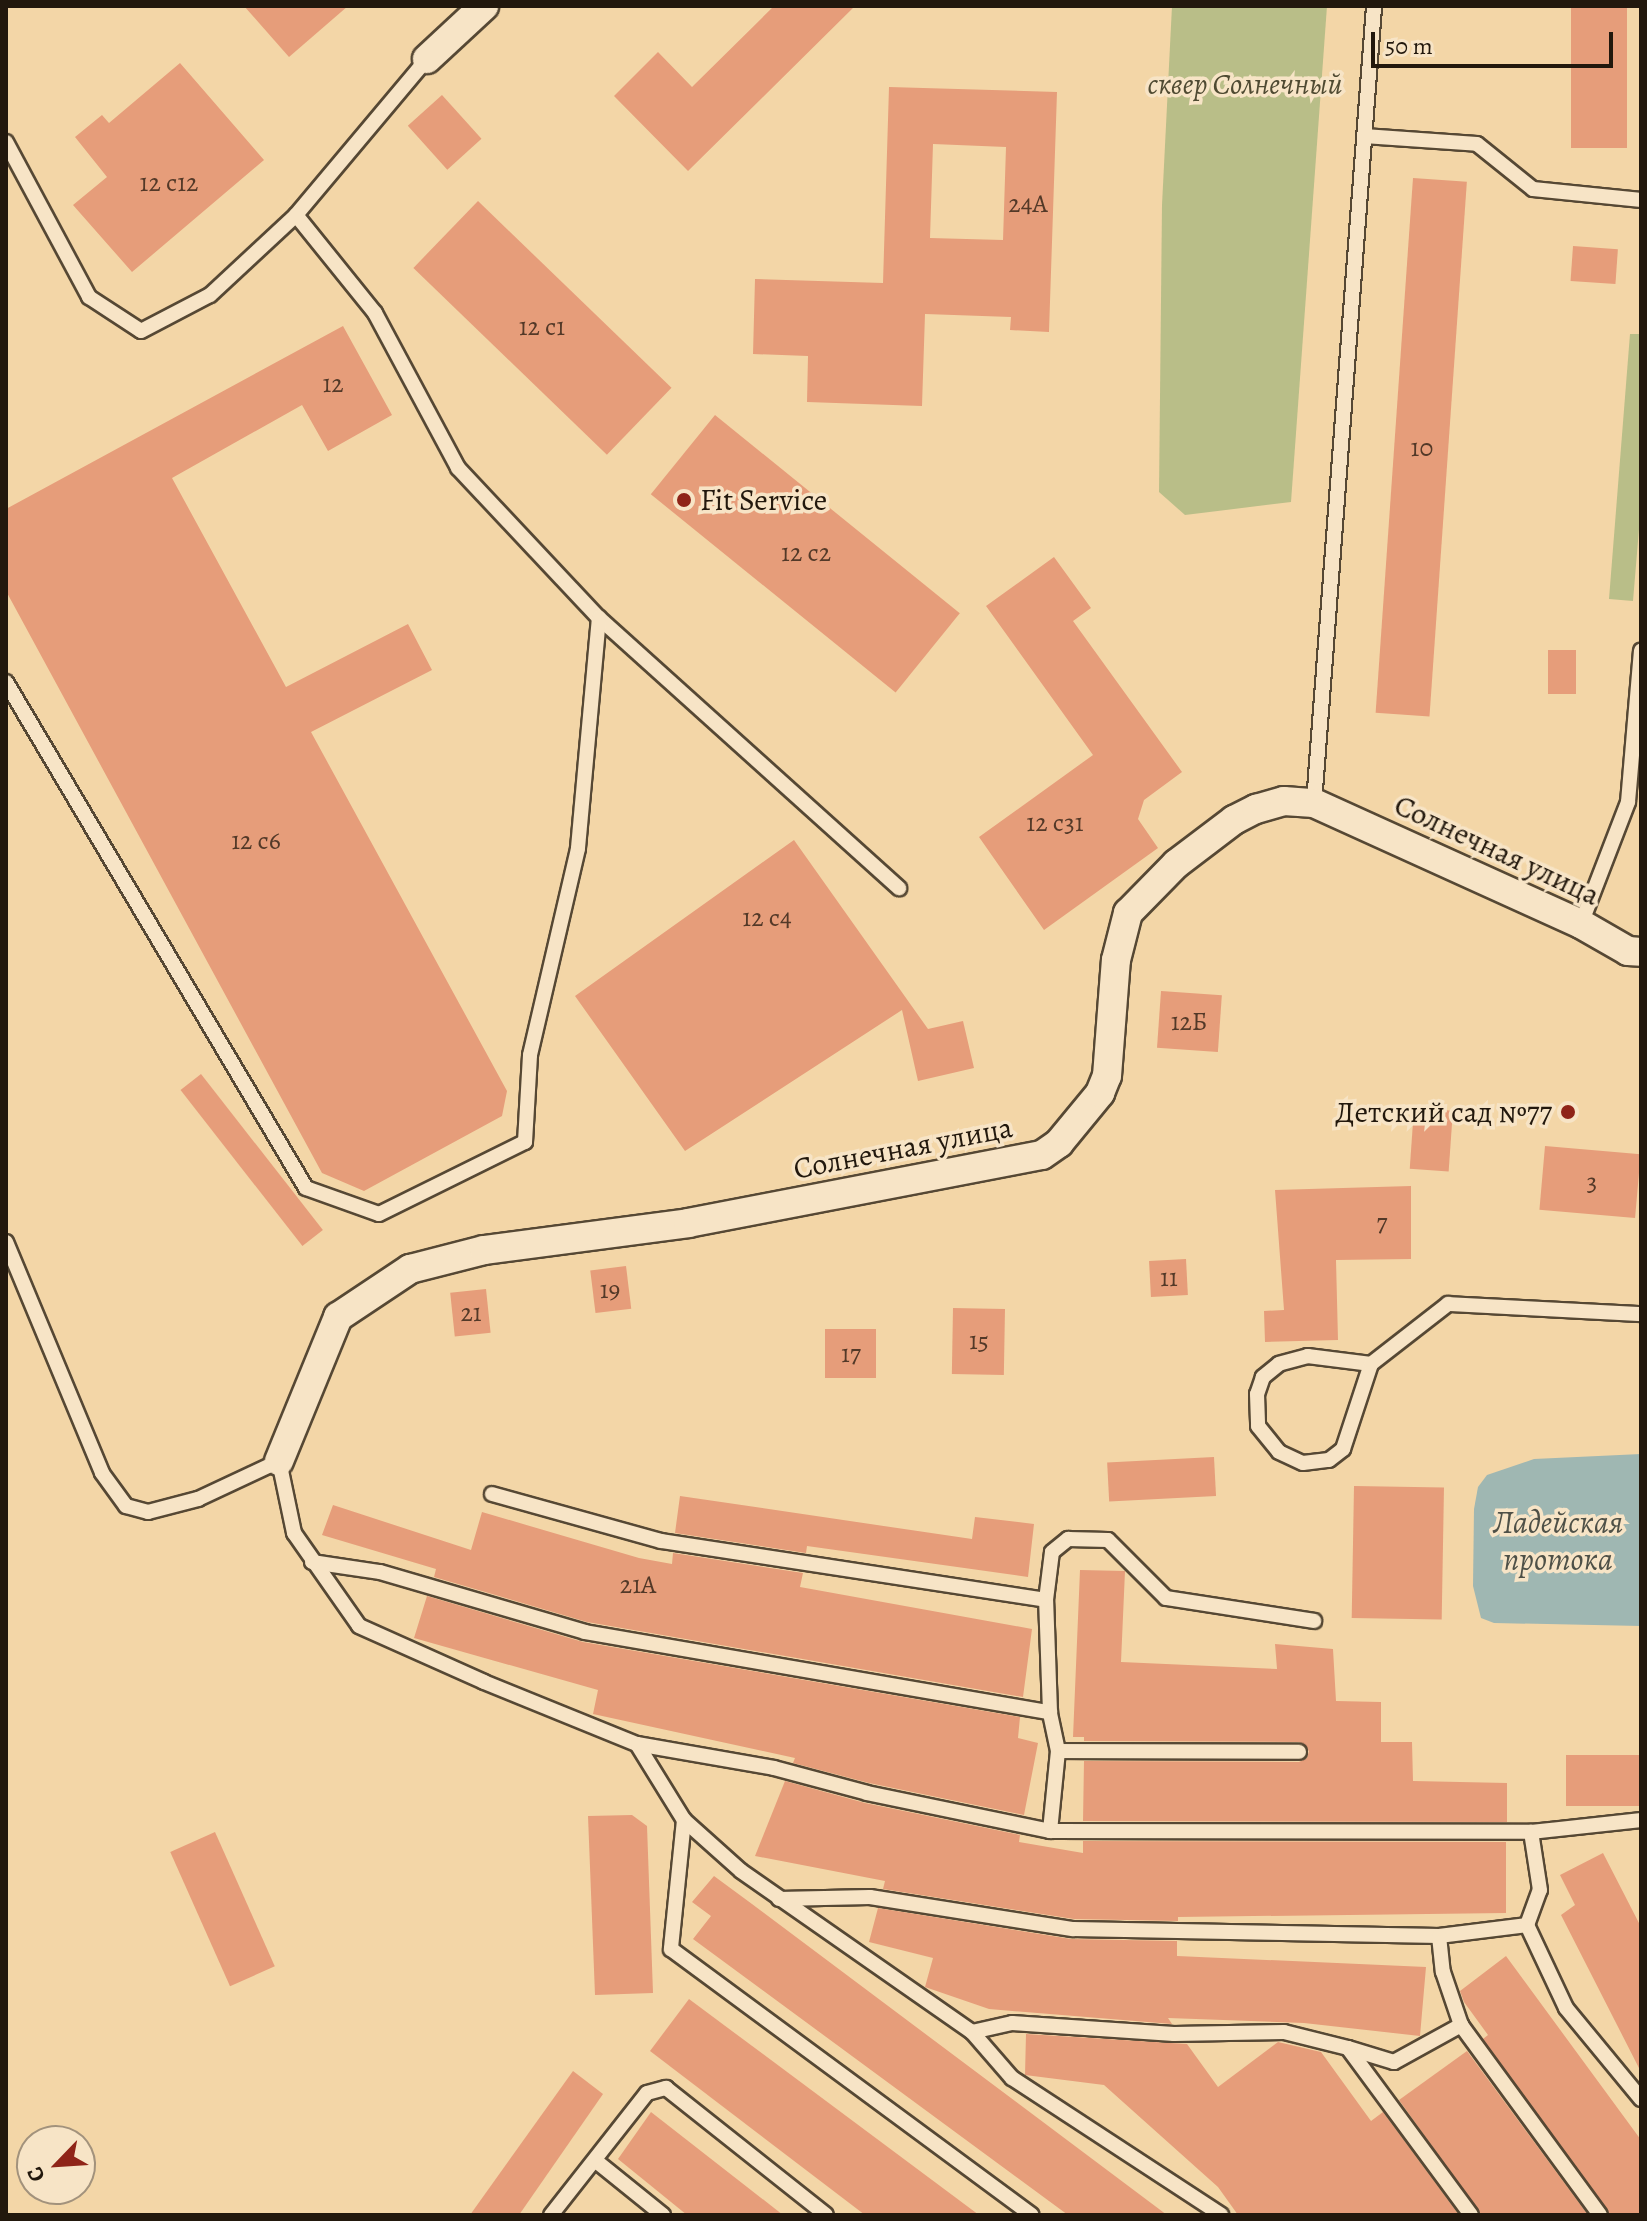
<!DOCTYPE html>
<html>
<head>
<meta charset="utf-8">
<style>
  body { margin:0 }
  #map { position:relative; width:1647px; height:2221px; overflow:hidden; background:#f3d6a7; font-family:Alegreya,serif }
  div>[style] { position:absolute }
  [style*='--x'] { left:calc(var(--x)*1px); top:calc(var(--y)*1px); width:calc(var(--w)*1px); rotate:calc(var(--a)*1deg) }
  .green>* { inset:0; background:#b9be88 }
  .water>* { inset:0; background:#9fb7b2 }
  .building>* { inset:0; background:#e69d7a; transform-origin:0 0 }
  .roads { filter:drop-shadow(2px 0 #564834) drop-shadow(-2px 0 #564834) drop-shadow(0 2px #564834) drop-shadow(0 -2px #564834) }
  .service>* { height:14px; margin:-7px; padding:0 7px; transform-origin:7px; border-radius:7px; background:#f7e4c6 }
  .minor>* { height:28px; margin:-14px; padding:0 14px; transform-origin:14px; border-radius:14px; background:#f7e4c6 }
  .dots>* { width:22px; height:22px; translate:-50% -50%; box-sizing:border-box; border:4px solid #f7e4c6; border-radius:50% }
  span { translate:-50% -50%; white-space:nowrap; text-align:center; line-height:1.15; -webkit-text-stroke:7px #f7e4c6; paint-order:stroke }
  .number-label { font-size:26px; color:#533928 }
  .number-label span { -webkit-text-stroke-width:0 }
  .park-label { font-size:30px; color:#4f4a32; font-style:italic }
  .poi-label { font-size:30px; color:#22180d }
  .left { translate:0 -50%; text-align:left }
  .right { translate:-100% -50%; text-align:right }
  .street-label { font-size:30px; color:#22180d }
  .water-label { font-size:32px; color:#4e5047; font-style:italic }
  .frame { position:absolute; inset:0; border:8px solid #22180d; pointer-events:none }
  .north { position:absolute; left:16px; top:2125px; width:80px; height:80px; box-sizing:border-box; background:#f7e4c6; border:2px solid #a2927c; border-radius:50%; rotate:245deg; font-size:22px; font-weight:700; line-height:32px; text-align:center; color:#22180d }
  .north::after { content:''; display:block; margin:auto; width:28px; height:36px; background:#8f2418; clip-path:polygon(50% 0,100% 100%,50% 72%,0 100%) }
  .scale { position:absolute; left:1371px; top:32px; width:242px; height:36px; box-sizing:border-box; border:4px solid #22180d; border-top:0; padding-left:10px; font-size:24px; line-height:28px; white-space:nowrap; color:#22180d; -webkit-text-stroke:6px #f7e4c6; paint-order:stroke }
</style>
</head>
<body>
<div id="map">
  <div class="green">
    <i style="clip-path:polygon(1172px 6px,1327px 6px,1291px 502px,1185px 515px,1159px 492px,1162px 205px)"></i>
    <i style="clip-path:polygon(1630px 334px,1641px 334px,1641px 505px,1633px 601px,1609px 599px)"></i>
  </div>
  <div class="water">
    <i style="clip-path:polygon(1641px 1454px,1641px 1626px,1494px 1623px,1481px 1618px,1473px 1586px,1474px 1509px,1478px 1487px,1487px 1475px,1534px 1459px)"></i>
  </div>
  <div class="building">
    <i style="clip-path:polygon(244px 6px,348px 6px,289px 57px)"></i>
    <i style="clip-path:polygon(774px 6px,855px 6px,688px 171px,614px 96px,658px 52px,692px 87px)"></i>
    <i style="left:1571px;top:6px;width:56px;height:142px"></i>
    <i style="clip-path:polygon(180px 63px,264px 160px,132px 272px,73px 205px,107px 177px,75px 137px,102px 115px,109px 123px)"></i>
    <i style="clip-path:polygon(evenodd,889px 87px,1057px 92px,1049px 332px,1010px 330px,1011px 317px,925px 314px,922px 406px,807px 402px,808px 356px,753px 354px,755px 279px,883px 283px,889px 87px,933px 144px,1006px 147px,1003px 240px,930px 238px,933px 144px)"></i>
    <i style="left:442px;top:95px;width:59px;height:46px;rotate:48deg"></i>
    <i style="left:1413px;top:178px;width:54px;height:536px;rotate:4deg"></i>
    <i style="left:478px;top:201px;width:269px;height:93px;rotate:44deg"></i>
    <i style="left:1573px;top:246px;width:45px;height:35px;rotate:4deg"></i>
    <i style="clip-path:polygon(343px 326px,392px 415px,328px 451px,302px 405px,172px 478px,286px 687px,408px 624px,432px 670px,311px 732px,507px 1091px,502px 1116px,364px 1191px,322px 1173px,6px 591px,6px 509px)"></i>
    <i style="left:715px;top:415px;width:315px;height:102px;rotate:39deg"></i>
    <i style="clip-path:polygon(1054px 557px,1091px 608px,1073px 621px,1182px 772px,1144px 800px,1138px 819px,1158px 848px,1044px 930px,979px 837px,1093px 755px,986px 606px)"></i>
    <i style="left:1548px;top:650px;width:28px;height:44px"></i>
    <i style="clip-path:polygon(794px 840px,928px 1029px,963px 1021px,974px 1068px,918px 1081px,902px 1010px,685px 1151px,575px 996px)"></i>
    <i style="left:1161px;top:991px;width:61px;height:57px;rotate:4deg"></i>
    <i style="left:201px;top:1074px;width:198px;height:26px;rotate:52deg"></i>
    <i style="left:1414px;top:1108px;width:39px;height:61px;rotate:4deg"></i>
    <i style="left:1545px;top:1146px;width:96px;height:64px;rotate:5deg"></i>
    <i style="clip-path:polygon(1411px 1186px,1411px 1259px,1336px 1260px,1338px 1340px,1265px 1342px,1264px 1311px,1284px 1310px,1275px 1190px)"></i>
    <i style="left:1186px;top:1259px;width:36px;height:37px;rotate:87deg"></i>
    <i style="left:626px;top:1266px;width:43px;height:36px;rotate:83deg"></i>
    <i style="left:486px;top:1289px;width:44px;height:36px;rotate:84deg"></i>
    <i style="left:953px;top:1308px;width:52px;height:66px;rotate:1deg"></i>
    <i style="left:825px;top:1329px;width:51px;height:49px"></i>
    <i style="left:1214px;top:1457px;width:39px;height:107px;rotate:87deg"></i>
    <i style="left:1354px;top:1486px;width:90px;height:132px;rotate:1deg"></i>
    <i style="clip-path:polygon(680px 1496px,972px 1539px,975px 1517px,1034px 1524px,1028px 1577px,807px 1546px,806px 1553px,675px 1533px)"></i>
    <i style="clip-path:polygon(333px 1505px,471px 1550px,482px 1512px,639px 1558px,672px 1564px,673px 1553px,803px 1573px,800px 1587px,1032px 1629px,1023px 1697px,587px 1622px,434px 1577px,436px 1569px,322px 1535px)"></i>
    <i style="clip-path:polygon(1080px 1570px,1125px 1571px,1121px 1662px,1277px 1669px,1275px 1644px,1333px 1649px,1336px 1701px,1381px 1702px,1381px 1742px,1412px 1742px,1413px 1781px,1507px 1783px,1507px 1822px,1083px 1821px,1084px 1761px,1299px 1762px,1307px 1758px,1309px 1751px,1299px 1742px,1084px 1741px,1084px 1737px,1073px 1737px)"></i>
    <i style="clip-path:polygon(427px 1596px,583px 1642px,1020px 1717px,1018px 1738px,1038px 1743px,1024px 1815px,869px 1783px,793px 1763px,795px 1758px,593px 1714px,598px 1690px,414px 1638px)"></i>
    <i style="left:1641px;top:1755px;width:51px;height:75px;rotate:90deg"></i>
    <i style="clip-path:polygon(785px 1781px,865px 1803px,1020px 1835px,1019px 1842px,1083px 1853px,1083px 1841px,1506px 1842px,1506px 1913px,1178px 1917px,1178px 1921px,1074px 1919px,883px 1889px,885px 1881px,755px 1856px)"></i>
    <i style="clip-path:polygon(632px 1815px,647px 1826px,653px 1993px,595px 1995px,588px 1816px)"></i>
    <i style="left:215px;top:1832px;width:147px;height:49px;rotate:66deg"></i>
    <i style="clip-path:polygon(1603px 1853px,1641px 1927px,1641px 2072px,1561px 1915px,1575px 1905px,1560px 1875px)"></i>
    <i style="clip-path:polygon(714px 1876px,752px 1904px,1167px 2215px,1068px 2215px,693px 1939px,711px 1916px,692px 1902px)"></i>
    <i style="clip-path:polygon(878px 1908px,1071px 1939px,1177px 1941px,1177px 1956px,1426px 1967px,1420px 2036px,1304px 2023px,1168px 2018px,1172px 2024px,989px 2009px,925px 1987px,933px 1958px,869px 1942px)"></i>
    <i style="clip-path:polygon(1506px 1956px,1641px 2140px,1641px 2215px,1610px 2215px,1483px 2039px,1488px 2035px,1464px 2002px,1460px 1991px)"></i>
    <i style="clip-path:polygon(689px 1999px,979px 2215px,865px 2215px,650px 2051px)"></i>
    <i style="clip-path:polygon(1026px 2034px,1187px 2044px,1218px 2087px,1278px 2042px,1321px 2052px,1371px 2121px,1383px 2112px,1459px 2215px,1238px 2215px,1218px 2187px,1104px 2085px,1025px 2075px)"></i>
    <i style="clip-path:polygon(1467px 2051px,1588px 2215px,1481px 2215px,1399px 2100px)"></i>
    <i style="clip-path:polygon(573px 2071px,603px 2094px,519px 2215px,470px 2215px)"></i>
    <i style="clip-path:polygon(651px 2112px,783px 2215px,687px 2215px,618px 2159px)"></i>
  </div>
  <div class="roads">
    <div class="service">
      <i style="--x:1364;--y:136;--w:113;--a:4"></i>
      <i style="--x:1477;--y:144;--w:72;--a:38.8"></i>
      <i style="--x:1533;--y:189;--w:109;--a:5.8"></i>
      <i style="--x:6;--y:142;--w:176;--a:61.8"></i>
      <i style="--x:89;--y:297;--w:62;--a:33.2"></i>
      <i style="--x:141;--y:331;--w:78;--a:-27.6"></i>
      <i style="--x:210;--y:295;--w:117;--a:-42.9"></i>
      <i style="--x:296;--y:215;--w:204;--a:-50"></i>
      <i style="--x:296;--y:215;--w:126;--a:51.1"></i>
      <i style="--x:375;--y:313;--w:176;--a:61.8"></i>
      <i style="--x:458;--y:468;--w:206;--a:46.8"></i>
      <i style="--x:599;--y:618;--w:404;--a:42"></i>
      <i style="--x:6;--y:682;--w:588;--a:59.34"></i>
      <i style="--x:306;--y:1188;--w:77;--a:19.6"></i>
      <i style="--x:379;--y:1214;--w:163;--a:-26.3"></i>
      <i style="--x:525;--y:1142;--w:87;--a:-86.7"></i>
      <i style="--x:530;--y:1055;--w:212;--a:-76.9"></i>
      <i style="--x:578;--y:848;--w:231;--a:-84.8"></i>
      <i style="--x:1314;--y:803;--w:799;--a:-85.69"></i>
      <i style="--x:1581;--y:924;--w:131;--a:-68.9"></i>
      <i style="--x:1628;--y:802;--w:152;--a:-85.1"></i>
      <i style="--x:6;--y:1242;--w:250;--a:67.4"></i>
      <i style="--x:102;--y:1473;--w:41;--a:54"></i>
      <i style="--x:126;--y:1506;--w:23;--a:15"></i>
      <i style="--x:148;--y:1512;--w:52;--a:-14.6"></i>
      <i style="--x:198;--y:1499;--w:89;--a:-25.1"></i>
      <i style="--x:279;--y:1461;--w:74;--a:78.2"></i>
      <i style="--x:294;--y:1533;--w:113;--a:55"></i>
      <i style="--x:359;--y:1626;--w:137;--a:24.1"></i>
      <i style="--x:484;--y:1682;--w:165;--a:22.1"></i>
      <i style="--x:637;--y:1744;--w:139;--a:9.9"></i>
      <i style="--x:774;--y:1768;--w:96;--a:15"></i>
      <i style="--x:867;--y:1793;--w:187;--a:11.7"></i>
      <i style="--x:1050;--y:1831;--w:481;--a:0.1"></i>
      <i style="--x:1531;--y:1832;--w:111;--a:-6.2"></i>
      <i style="--x:1371;--y:1364;--w:64;--a:-172.8"></i>
      <i style="--x:1308;--y:1356;--w:30;--a:165"></i>
      <i style="--x:1279;--y:1364;--w:21;--a:141"></i>
      <i style="--x:1263;--y:1377;--w:18;--a:109"></i>
      <i style="--x:1257;--y:1394;--w:32;--a:88"></i>
      <i style="--x:1258;--y:1426;--w:33;--a:51"></i>
      <i style="--x:1279;--y:1452;--w:26;--a:25"></i>
      <i style="--x:1303;--y:1463;--w:26;--a:-7"></i>
      <i style="--x:1329;--y:1460;--w:18;--a:-38"></i>
      <i style="--x:1343;--y:1449;--w:89;--a:-71.8"></i>
      <i style="--x:1371;--y:1364;--w:98;--a:-37.9"></i>
      <i style="--x:1448;--y:1304;--w:193;--a:3"></i>
      <i style="--x:492;--y:1494;--w:175;--a:15.5"></i>
      <i style="--x:661;--y:1541;--w:389;--a:8.7"></i>
      <i style="--x:312;--y:1562;--w:69;--a:8.4"></i>
      <i style="--x:380;--y:1572;--w:214;--a:16.3"></i>
      <i style="--x:585;--y:1632;--w:472;--a:9.8"></i>
      <i style="--x:637;--y:1744;--w:89;--a:58.3"></i>
      <i style="--x:684;--y:1820;--w:76;--a:41.8"></i>
      <i style="--x:741;--y:1871;--w:282;--a:34.9"></i>
      <i style="--x:972;--y:2032;--w:61;--a:49"></i>
      <i style="--x:1012;--y:2078;--w:250;--a:33.2"></i>
      <i style="--x:1058;--y:1751;--w:241;--a:0.2"></i>
      <i style="--x:684;--y:1820;--w:130;--a:95.8"></i>
      <i style="--x:671;--y:1949;--w:448;--a:36.4"></i>
      <i style="--x:1050;--y:1831;--w:80;--a:-84.3"></i>
      <i style="--x:1058;--y:1751;--w:40;--a:-102"></i>
      <i style="--x:1050;--y:1712;--w:112;--a:-92"></i>
      <i style="--x:1046;--y:1600;--w:48;--a:-82.9"></i>
      <i style="--x:1052;--y:1552;--w:21;--a:-39"></i>
      <i style="--x:1068;--y:1539;--w:40;--a:1.4"></i>
      <i style="--x:1108;--y:1540;--w:82;--a:45"></i>
      <i style="--x:1166;--y:1598;--w:150;--a:8.8"></i>
      <i style="--x:779;--y:1899;--w:91;--a:-1.3"></i>
      <i style="--x:870;--y:1897;--w:206;--a:9"></i>
      <i style="--x:1073;--y:1929;--w:366;--a:1.1"></i>
      <i style="--x:1439;--y:1936;--w:89;--a:-7.1"></i>
      <i style="--x:1527;--y:1925;--w:92;--a:64.8"></i>
      <i style="--x:1566;--y:2008;--w:118;--a:50.5"></i>
      <i style="--x:1527;--y:1925;--w:37;--a:-70"></i>
      <i style="--x:1540;--y:1890;--w:59;--a:-98.8"></i>
      <i style="--x:1439;--y:1936;--w:36;--a:84"></i>
      <i style="--x:1443;--y:1972;--w:56;--a:71.2"></i>
      <i style="--x:972;--y:2032;--w:41;--a:-12.7"></i>
      <i style="--x:1012;--y:2023;--w:162;--a:3.9"></i>
      <i style="--x:1174;--y:2034;--w:110;--a:-1"></i>
      <i style="--x:1284;--y:2032;--w:66;--a:14"></i>
      <i style="--x:1348;--y:2048;--w:207;--a:53.6"></i>
      <i style="--x:1348;--y:2048;--w:48;--a:16.9"></i>
      <i style="--x:1394;--y:2062;--w:77;--a:-28.9"></i>
      <i style="--x:1461;--y:2025;--w:235;--a:53.8"></i>
      <i style="--x:596;--y:2161;--w:86;--a:38.9"></i>
      <i style="--x:551;--y:2215;--w:155;--a:-51.8"></i>
      <i style="--x:647;--y:2093;--w:20;--a:-15"></i>
      <i style="--x:666;--y:2088;--w:204;--a:38.4"></i>
    </div>
    <div class="minor">
      <i style="--x:427;--y:59;--w:78;--a:-42.9"></i>
      <i style="--x:279;--y:1461;--w:156;--a:-67.7"></i>
      <i style="--x:338;--y:1317;--w:87;--a:-33.7"></i>
      <i style="--x:410;--y:1269;--w:76;--a:-14.4"></i>
      <i style="--x:484;--y:1250;--w:206;--a:-7.5"></i>
      <i style="--x:688;--y:1223;--w:360;--a:-10.9"></i>
      <i style="--x:1042;--y:1155;--w:21;--a:-35"></i>
      <i style="--x:1059;--y:1143;--w:65;--a:-50.6"></i>
      <i style="--x:1100;--y:1093;--w:18;--a:-68"></i>
      <i style="--x:1107;--y:1076;--w:116;--a:-85.6"></i>
      <i style="--x:1116;--y:960;--w:49;--a:-75.7"></i>
      <i style="--x:1128;--y:913;--w:69;--a:-45.6"></i>
      <i style="--x:1176;--y:864;--w:73;--a:-37.2"></i>
      <i style="--x:1234;--y:820;--w:25;--a:-27"></i>
      <i style="--x:1256;--y:809;--w:29;--a:-16"></i>
      <i style="--x:1284;--y:801;--w:30;--a:4"></i>
      <i style="--x:1314;--y:803;--w:293;--a:24.4"></i>
      <i style="--x:1581;--y:924;--w:54;--a:29.9"></i>
      <i style="--x:1628;--y:951;--w:13;--a:4"></i>
    </div>
  </div>
  <div class="dots">
    <i style="left:684px;top:500px;background:#8f2418"></i>
    <i style="left:1568px;top:1112px;background:#8f2418"></i>
  </div>
  <div class="number-label">
    <span style="left:169px;top:183px">12 с12</span>
    <span style="left:1028px;top:204px">24А</span>
    <span style="left:542px;top:327px">12 с1</span>
    <span style="left:333px;top:384px">12</span>
    <span style="left:1422px;top:448px">10</span>
    <span style="left:806px;top:553px">12 с2</span>
    <span style="left:1055px;top:823px">12 с31</span>
    <span style="left:256px;top:841px">12 с6</span>
    <span style="left:767px;top:918px">12 с4</span>
    <span style="left:1189px;top:1022px">12Б</span>
    <span style="left:1592px;top:1182px">3</span>
    <span style="left:1382px;top:1223px">7</span>
    <span style="left:1169px;top:1278px">11</span>
    <span style="left:610px;top:1290px">19</span>
    <span style="left:471px;top:1313px">21</span>
    <span style="left:979px;top:1341px">15</span>
    <span style="left:851px;top:1354px">17</span>
    <span style="left:638px;top:1585px">21А</span>
  </div>
  <div class="park-label">
    <span style="left:1245px;top:84px">сквер Солнечный</span>
  </div>
  <div class="poi-label">
    <span class="left" style="left:700px;top:500px">Fit Service</span>
    <span class="right" style="left:1552px;top:1112px">Детский сад №77</span>
  </div>
  <div class="street-label">
    <span style="left:1497px;top:850px;rotate:25deg">Солнечная улица</span>
    <span style="left:903px;top:1148px;rotate:-11deg">Солнечная улица</span>
  </div>
  <div class="water-label">
    <span style="left:1558px;top:1541px">Ладейская<br>протока</span>
  </div>
  <div class="frame"></div>
  <div class="north">С</div>
  <div class="scale">50 m</div>
</div>
</body>
</html>
